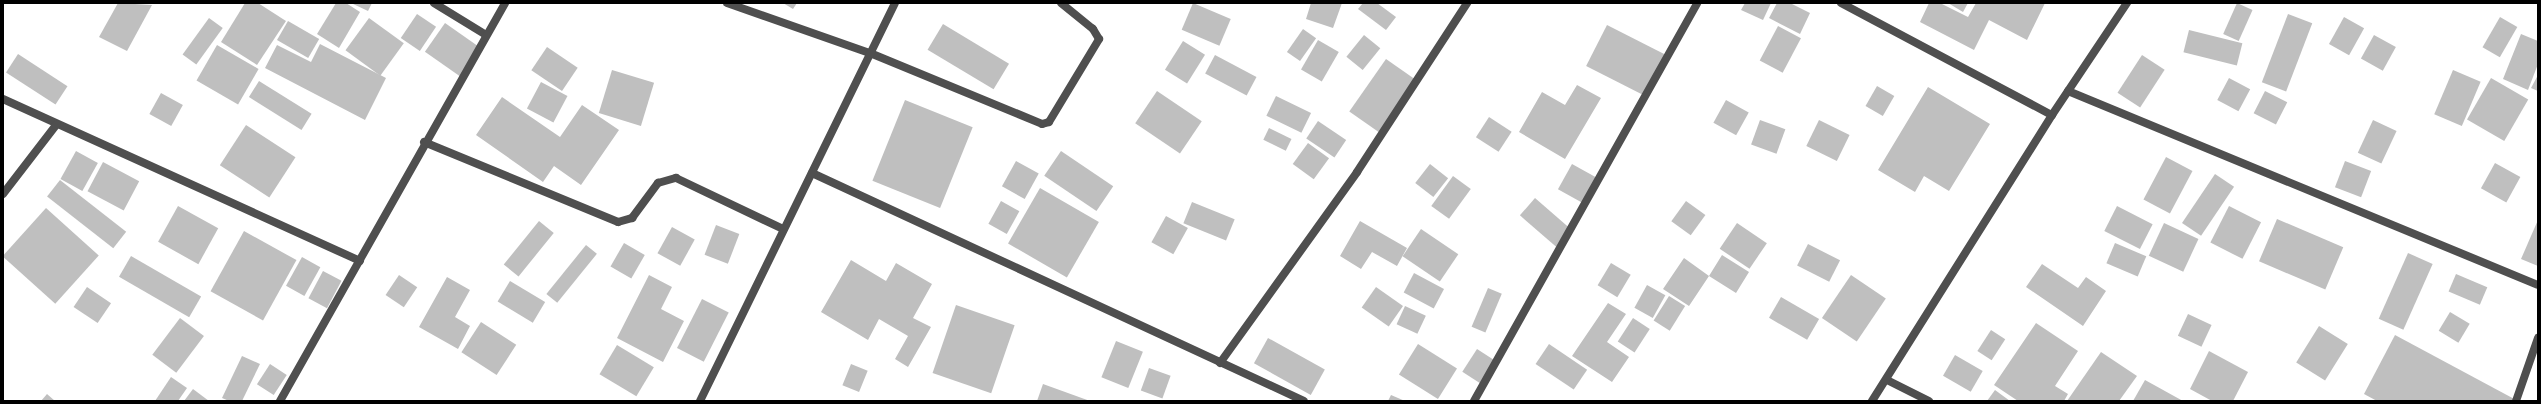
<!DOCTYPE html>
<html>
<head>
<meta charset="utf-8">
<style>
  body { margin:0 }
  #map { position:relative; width:2541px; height:404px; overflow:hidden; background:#fff; font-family:"Titillium Web",sans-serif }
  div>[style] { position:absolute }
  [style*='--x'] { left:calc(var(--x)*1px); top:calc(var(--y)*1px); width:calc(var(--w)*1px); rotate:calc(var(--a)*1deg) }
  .building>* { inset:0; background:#bfbfbf; transform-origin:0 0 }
  .minor>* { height:8px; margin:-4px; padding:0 4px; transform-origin:4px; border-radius:4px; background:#4f4f4f }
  span { translate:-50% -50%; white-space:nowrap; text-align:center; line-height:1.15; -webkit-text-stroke:3.5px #fff; paint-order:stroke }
  .frame { position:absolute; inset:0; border:4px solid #000; pointer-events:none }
</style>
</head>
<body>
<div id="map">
  <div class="building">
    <i style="clip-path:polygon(118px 3px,152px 5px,127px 51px,99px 37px)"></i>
    <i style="clip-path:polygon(245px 3px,258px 3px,286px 21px,257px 65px,221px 42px)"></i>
    <i style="clip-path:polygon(336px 3px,346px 3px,360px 12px,339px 48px,317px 34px)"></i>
    <i style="clip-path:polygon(351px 3px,372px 3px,368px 11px)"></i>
    <i style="clip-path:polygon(783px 3px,797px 3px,793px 9px)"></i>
    <i style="left:1193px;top:3px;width:41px;height:29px;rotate:23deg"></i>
    <i style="clip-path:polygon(1311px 3px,1342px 3px,1333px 28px,1306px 19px)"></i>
    <i style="clip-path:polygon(1363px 3px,1377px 3px,1396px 17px,1386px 30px,1358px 9px)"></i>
    <i style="clip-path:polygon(1745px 3px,1771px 3px,1763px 20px,1741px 10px)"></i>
    <i style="clip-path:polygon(1777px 3px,1790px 3px,1810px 13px,1800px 34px,1769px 18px)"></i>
    <i style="clip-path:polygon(1929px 3px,1940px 3px,1968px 17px,1976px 3px,2045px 3px,2027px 40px,1989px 20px,1974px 50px,1920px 22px)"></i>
    <i style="clip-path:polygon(1948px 3px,1968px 3px,1963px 12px)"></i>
    <i style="left:2237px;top:3px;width:17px;height:34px;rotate:24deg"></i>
    <i style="left:417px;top:14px;width:23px;height:29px;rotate:34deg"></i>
    <i style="left:2288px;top:14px;width:26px;height:73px;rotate:21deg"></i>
    <i style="left:2344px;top:17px;width:23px;height:31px;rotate:29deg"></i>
    <i style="left:2500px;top:17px;width:20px;height:35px;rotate:30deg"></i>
    <i style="left:209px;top:18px;width:17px;height:45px;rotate:36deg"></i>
    <i style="left:369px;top:18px;width:43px;height:40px;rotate:36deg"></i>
    <i style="left:288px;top:21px;width:36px;height:22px;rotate:30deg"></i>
    <i style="left:445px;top:23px;width:44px;height:35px;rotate:35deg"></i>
    <i style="left:943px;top:24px;width:77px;height:30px;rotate:31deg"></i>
    <i style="left:1607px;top:25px;width:68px;height:46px;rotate:27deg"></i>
    <i style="left:1778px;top:26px;width:26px;height:39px;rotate:28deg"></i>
    <i style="left:1303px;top:29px;width:16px;height:28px;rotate:35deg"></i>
    <i style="left:2189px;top:30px;width:55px;height:23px;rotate:14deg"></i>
    <i style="clip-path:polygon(2521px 34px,2538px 41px,2538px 64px,2528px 90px,2503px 79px)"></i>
    <i style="left:1364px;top:35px;width:21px;height:28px;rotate:39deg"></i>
    <i style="left:2374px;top:35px;width:25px;height:27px;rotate:29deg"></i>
    <i style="left:1318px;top:40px;width:24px;height:34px;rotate:30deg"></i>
    <i style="left:1183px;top:41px;width:26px;height:34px;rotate:32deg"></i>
    <i style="clip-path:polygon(320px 44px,386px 78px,365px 120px,265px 68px,277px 45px,311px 62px)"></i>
    <i style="left:217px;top:45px;width:48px;height:41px;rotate:30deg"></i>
    <i style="left:547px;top:47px;width:37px;height:28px;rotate:34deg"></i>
    <i style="left:18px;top:54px;width:59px;height:22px;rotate:33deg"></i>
    <i style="left:1215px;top:55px;width:47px;height:21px;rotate:28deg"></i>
    <i style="left:2142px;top:55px;width:27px;height:45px;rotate:33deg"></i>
    <i style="left:1386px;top:59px;width:38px;height:64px;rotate:35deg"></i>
    <i style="left:612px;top:70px;width:44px;height:45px;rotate:17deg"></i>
    <i style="left:2453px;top:70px;width:30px;height:48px;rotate:23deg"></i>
    <i style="clip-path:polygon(2538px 75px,2538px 91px,2531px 88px)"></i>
    <i style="left:2229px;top:78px;width:24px;height:25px;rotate:28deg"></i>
    <i style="left:2491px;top:78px;width:43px;height:48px;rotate:30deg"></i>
    <i style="left:259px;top:81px;width:62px;height:19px;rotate:32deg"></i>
    <i style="left:541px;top:82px;width:30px;height:30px;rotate:28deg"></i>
    <i style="clip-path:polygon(1577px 85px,1601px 98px,1565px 159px,1519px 132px,1542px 92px,1565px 105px)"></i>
    <i style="left:1877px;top:86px;width:20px;height:23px;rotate:30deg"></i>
    <i style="clip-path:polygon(1928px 87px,1990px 124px,1949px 191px,1924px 176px,1915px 192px,1878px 170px)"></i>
    <i style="left:1157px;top:91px;width:54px;height:39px;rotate:34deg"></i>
    <i style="left:2265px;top:91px;width:25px;height:25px;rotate:27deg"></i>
    <i style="left:161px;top:93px;width:25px;height:24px;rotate:29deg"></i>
    <i style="left:1276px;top:96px;width:39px;height:22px;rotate:26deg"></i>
    <i style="clip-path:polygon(502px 97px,560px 137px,582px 105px,619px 130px,581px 185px,554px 166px,543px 182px,476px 135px)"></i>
    <i style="left:905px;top:100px;width:73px;height:87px;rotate:22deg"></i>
    <i style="left:1726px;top:100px;width:26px;height:26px;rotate:29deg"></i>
    <i style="left:1489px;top:117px;width:27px;height:24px;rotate:33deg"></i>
    <i style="left:1760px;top:120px;width:27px;height:26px;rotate:20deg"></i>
    <i style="left:1819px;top:120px;width:34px;height:29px;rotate:26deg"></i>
    <i style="left:2373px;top:120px;width:26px;height:36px;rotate:25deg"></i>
    <i style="left:1318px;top:121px;width:34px;height:21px;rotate:34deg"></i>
    <i style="left:246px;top:125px;width:59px;height:48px;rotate:33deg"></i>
    <i style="left:1269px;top:128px;width:25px;height:13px;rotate:26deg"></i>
    <i style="left:1308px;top:143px;width:26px;height:26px;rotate:36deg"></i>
    <i style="left:76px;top:151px;width:25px;height:32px;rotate:29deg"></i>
    <i style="left:1061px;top:151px;width:63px;height:30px;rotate:34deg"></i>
    <i style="left:2166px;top:157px;width:30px;height:48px;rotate:28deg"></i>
    <i style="left:1016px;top:161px;width:26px;height:29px;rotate:29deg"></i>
    <i style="left:2345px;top:161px;width:28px;height:28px;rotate:21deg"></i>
    <i style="left:103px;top:162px;width:41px;height:33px;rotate:28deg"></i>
    <i style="left:2495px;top:163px;width:29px;height:29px;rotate:29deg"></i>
    <i style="left:1430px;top:164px;width:23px;height:24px;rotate:38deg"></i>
    <i style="left:1572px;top:164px;width:33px;height:29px;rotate:29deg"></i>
    <i style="left:2215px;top:174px;width:23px;height:59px;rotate:34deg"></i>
    <i style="left:1453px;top:176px;width:22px;height:37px;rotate:36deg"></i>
    <i style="left:60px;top:180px;width:84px;height:21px;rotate:38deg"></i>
    <i style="left:1040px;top:188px;width:68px;height:64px;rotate:30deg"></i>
    <i style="left:1535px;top:198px;width:48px;height:23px;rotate:41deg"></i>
    <i style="left:1001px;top:201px;width:21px;height:26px;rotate:29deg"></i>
    <i style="left:1686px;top:201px;width:24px;height:25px;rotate:36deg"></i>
    <i style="left:1192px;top:202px;width:46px;height:23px;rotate:22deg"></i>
    <i style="left:178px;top:206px;width:46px;height:41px;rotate:29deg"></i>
    <i style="left:2117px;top:206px;width:40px;height:28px;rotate:27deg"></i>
    <i style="left:2229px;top:206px;width:36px;height:41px;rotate:27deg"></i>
    <i style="left:46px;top:208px;width:71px;height:65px;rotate:42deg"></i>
    <i style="left:1166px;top:216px;width:25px;height:30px;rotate:29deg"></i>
    <i style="left:2277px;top:219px;width:72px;height:46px;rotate:23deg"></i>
    <i style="clip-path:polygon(2538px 220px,2538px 266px,2521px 259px)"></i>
    <i style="left:539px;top:221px;width:19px;height:56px;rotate:39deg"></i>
    <i style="clip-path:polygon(1360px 221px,1407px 248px,1397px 266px,1372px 252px,1361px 269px,1340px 256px)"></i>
    <i style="left:1737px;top:223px;width:36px;height:31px;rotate:34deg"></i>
    <i style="left:2164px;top:223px;width:38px;height:36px;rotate:25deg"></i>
    <i style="left:716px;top:225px;width:25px;height:32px;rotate:21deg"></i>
    <i style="left:672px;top:227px;width:26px;height:30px;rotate:29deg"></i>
    <i style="left:1421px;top:229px;width:45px;height:33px;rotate:34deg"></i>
    <i style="left:244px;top:231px;width:60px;height:69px;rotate:29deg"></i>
    <i style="left:624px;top:243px;width:24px;height:27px;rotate:30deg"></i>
    <i style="left:2115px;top:243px;width:34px;height:22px;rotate:23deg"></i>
    <i style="left:1808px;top:244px;width:36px;height:24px;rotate:27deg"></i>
    <i style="left:586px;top:245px;width:14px;height:63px;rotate:39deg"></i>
    <i style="left:2408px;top:253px;width:27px;height:72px;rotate:24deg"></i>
    <i style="clip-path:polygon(1722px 255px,1749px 272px,1736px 293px,1709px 276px,1689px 306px,1663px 289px,1684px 258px,1709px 276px)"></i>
    <i style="left:131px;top:256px;width:81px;height:24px;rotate:30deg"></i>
    <i style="left:302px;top:257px;width:21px;height:33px;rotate:29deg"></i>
    <i style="clip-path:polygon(851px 260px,886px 281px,896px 263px,932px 284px,913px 318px,931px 327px,908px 367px,895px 359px,908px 336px,879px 319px,868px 340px,821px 312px)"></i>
    <i style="left:1611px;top:263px;width:23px;height:26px;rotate:31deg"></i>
    <i style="clip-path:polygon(2042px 264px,2078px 288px,2086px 277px,2106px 291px,2083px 326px,2026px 287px)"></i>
    <i style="left:323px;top:271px;width:21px;height:31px;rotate:28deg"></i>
    <i style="left:1414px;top:273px;width:34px;height:22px;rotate:28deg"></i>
    <i style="left:2456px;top:274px;width:34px;height:19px;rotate:23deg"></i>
    <i style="left:399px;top:275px;width:22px;height:24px;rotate:34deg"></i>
    <i style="clip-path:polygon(649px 275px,672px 287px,661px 309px,684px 321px,663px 362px,617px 338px)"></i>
    <i style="left:1851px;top:275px;width:42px;height:52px;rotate:34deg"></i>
    <i style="clip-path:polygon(447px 277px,470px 290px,455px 317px,470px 326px,458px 349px,419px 327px)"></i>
    <i style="left:510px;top:281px;width:41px;height:24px;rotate:31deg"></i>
    <i style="left:1647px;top:285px;width:21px;height:26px;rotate:29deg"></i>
    <i style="left:87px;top:287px;width:29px;height:24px;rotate:34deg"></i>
    <i style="left:1376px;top:287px;width:33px;height:25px;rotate:35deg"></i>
    <i style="left:1488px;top:288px;width:15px;height:42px;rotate:23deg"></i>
    <i style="left:1669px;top:296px;width:19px;height:29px;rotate:32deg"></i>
    <i style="left:1781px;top:297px;width:44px;height:24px;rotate:30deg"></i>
    <i style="left:702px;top:299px;width:30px;height:55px;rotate:27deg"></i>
    <i style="clip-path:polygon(1608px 303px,1626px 314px,1607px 342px,1629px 357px,1612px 382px,1572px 356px)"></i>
    <i style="left:956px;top:305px;width:62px;height:72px;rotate:19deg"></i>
    <i style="left:1405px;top:306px;width:23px;height:20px;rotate:25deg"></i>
    <i style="left:2450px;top:312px;width:23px;height:22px;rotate:31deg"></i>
    <i style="left:2188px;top:314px;width:26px;height:24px;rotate:25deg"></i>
    <i style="left:180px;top:318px;width:30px;height:46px;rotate:37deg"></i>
    <i style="left:1633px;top:318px;width:20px;height:28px;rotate:33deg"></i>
    <i style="left:481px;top:322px;width:42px;height:36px;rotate:33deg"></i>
    <i style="clip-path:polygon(2036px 323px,2078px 351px,2055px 386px,2068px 394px,2064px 401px,2018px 401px,1994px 385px)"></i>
    <i style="left:2319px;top:326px;width:34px;height:43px;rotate:32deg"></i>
    <i style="left:1991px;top:330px;width:17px;height:25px;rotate:33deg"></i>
    <i style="clip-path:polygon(2395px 335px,2518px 401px,2377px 401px,2364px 394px)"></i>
    <i style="left:1268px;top:338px;width:65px;height:29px;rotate:29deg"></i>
    <i style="left:1116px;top:341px;width:29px;height:39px;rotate:22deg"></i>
    <i style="left:1418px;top:344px;width:46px;height:36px;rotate:32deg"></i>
    <i style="left:1549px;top:344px;width:46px;height:24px;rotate:34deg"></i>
    <i style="left:617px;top:345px;width:43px;height:34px;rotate:31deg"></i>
    <i style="left:1477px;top:349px;width:24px;height:27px;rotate:33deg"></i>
    <i style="clip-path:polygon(2209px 351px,2248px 372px,2233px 401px,2212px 401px,2190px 389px)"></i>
    <i style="clip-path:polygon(2101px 352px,2137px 376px,2119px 401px,2067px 401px)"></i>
    <i style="left:1955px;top:355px;width:32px;height:24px;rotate:30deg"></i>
    <i style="clip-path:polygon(242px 356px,260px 364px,242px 401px,229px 401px,222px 398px)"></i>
    <i style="left:270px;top:364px;width:20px;height:24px;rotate:33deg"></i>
    <i style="left:851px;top:364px;width:18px;height:23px;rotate:22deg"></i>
    <i style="left:1149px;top:368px;width:23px;height:24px;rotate:20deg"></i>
    <i style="clip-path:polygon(171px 377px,187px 388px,178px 401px,155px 401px)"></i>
    <i style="clip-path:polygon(2145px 380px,2183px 401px,2133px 401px)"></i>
    <i style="clip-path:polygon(1043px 384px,1090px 401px,1037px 401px)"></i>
    <i style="clip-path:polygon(193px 389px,209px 401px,184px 401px)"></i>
    <i style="clip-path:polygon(1995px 390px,2010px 401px,1987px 401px)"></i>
    <i style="clip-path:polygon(47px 394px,55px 401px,41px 401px)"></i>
    <i style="clip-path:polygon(1391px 395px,1405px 401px,1388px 401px)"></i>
  </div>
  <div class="minor">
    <i style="--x:434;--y:3;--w:61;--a:31.6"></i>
    <i style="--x:727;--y:3;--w:151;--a:19.3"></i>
    <i style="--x:870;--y:53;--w:186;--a:22.4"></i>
    <i style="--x:1042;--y:124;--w:7;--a:-16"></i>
    <i style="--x:1049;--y:122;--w:97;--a:-58.9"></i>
    <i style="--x:1099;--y:39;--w:12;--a:-121"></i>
    <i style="--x:1093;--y:29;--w:41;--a:-140.9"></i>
    <i style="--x:1841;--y:3;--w:239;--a:28"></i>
    <i style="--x:2068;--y:91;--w:508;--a:22.43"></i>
    <i style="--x:3;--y:99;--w:392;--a:24.4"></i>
    <i style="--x:424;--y:142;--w:210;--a:22.4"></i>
    <i style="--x:618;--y:222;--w:15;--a:-16"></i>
    <i style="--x:632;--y:218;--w:44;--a:-53.4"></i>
    <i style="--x:658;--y:183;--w:19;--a:-16"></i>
    <i style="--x:676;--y:178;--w:119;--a:25.5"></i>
    <i style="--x:812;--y:173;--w:542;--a:24.86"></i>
    <i style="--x:3;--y:194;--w:88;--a:-52.4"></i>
    <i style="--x:1220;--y:363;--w:235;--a:-54.3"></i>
    <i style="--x:1357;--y:172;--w:202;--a:-56.9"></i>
    <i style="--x:1887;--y:380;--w:47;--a:26.6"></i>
    <i style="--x:280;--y:401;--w:457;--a:-60.5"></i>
    <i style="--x:700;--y:401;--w:443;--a:-63.9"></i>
    <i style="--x:1474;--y:401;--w:456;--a:-60.7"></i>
    <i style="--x:1872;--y:401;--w:338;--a:-57.8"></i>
    <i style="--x:2052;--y:115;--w:135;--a:-56.2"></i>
    <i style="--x:2516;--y:401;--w:67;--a:-70.8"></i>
  </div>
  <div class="frame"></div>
</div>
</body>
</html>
